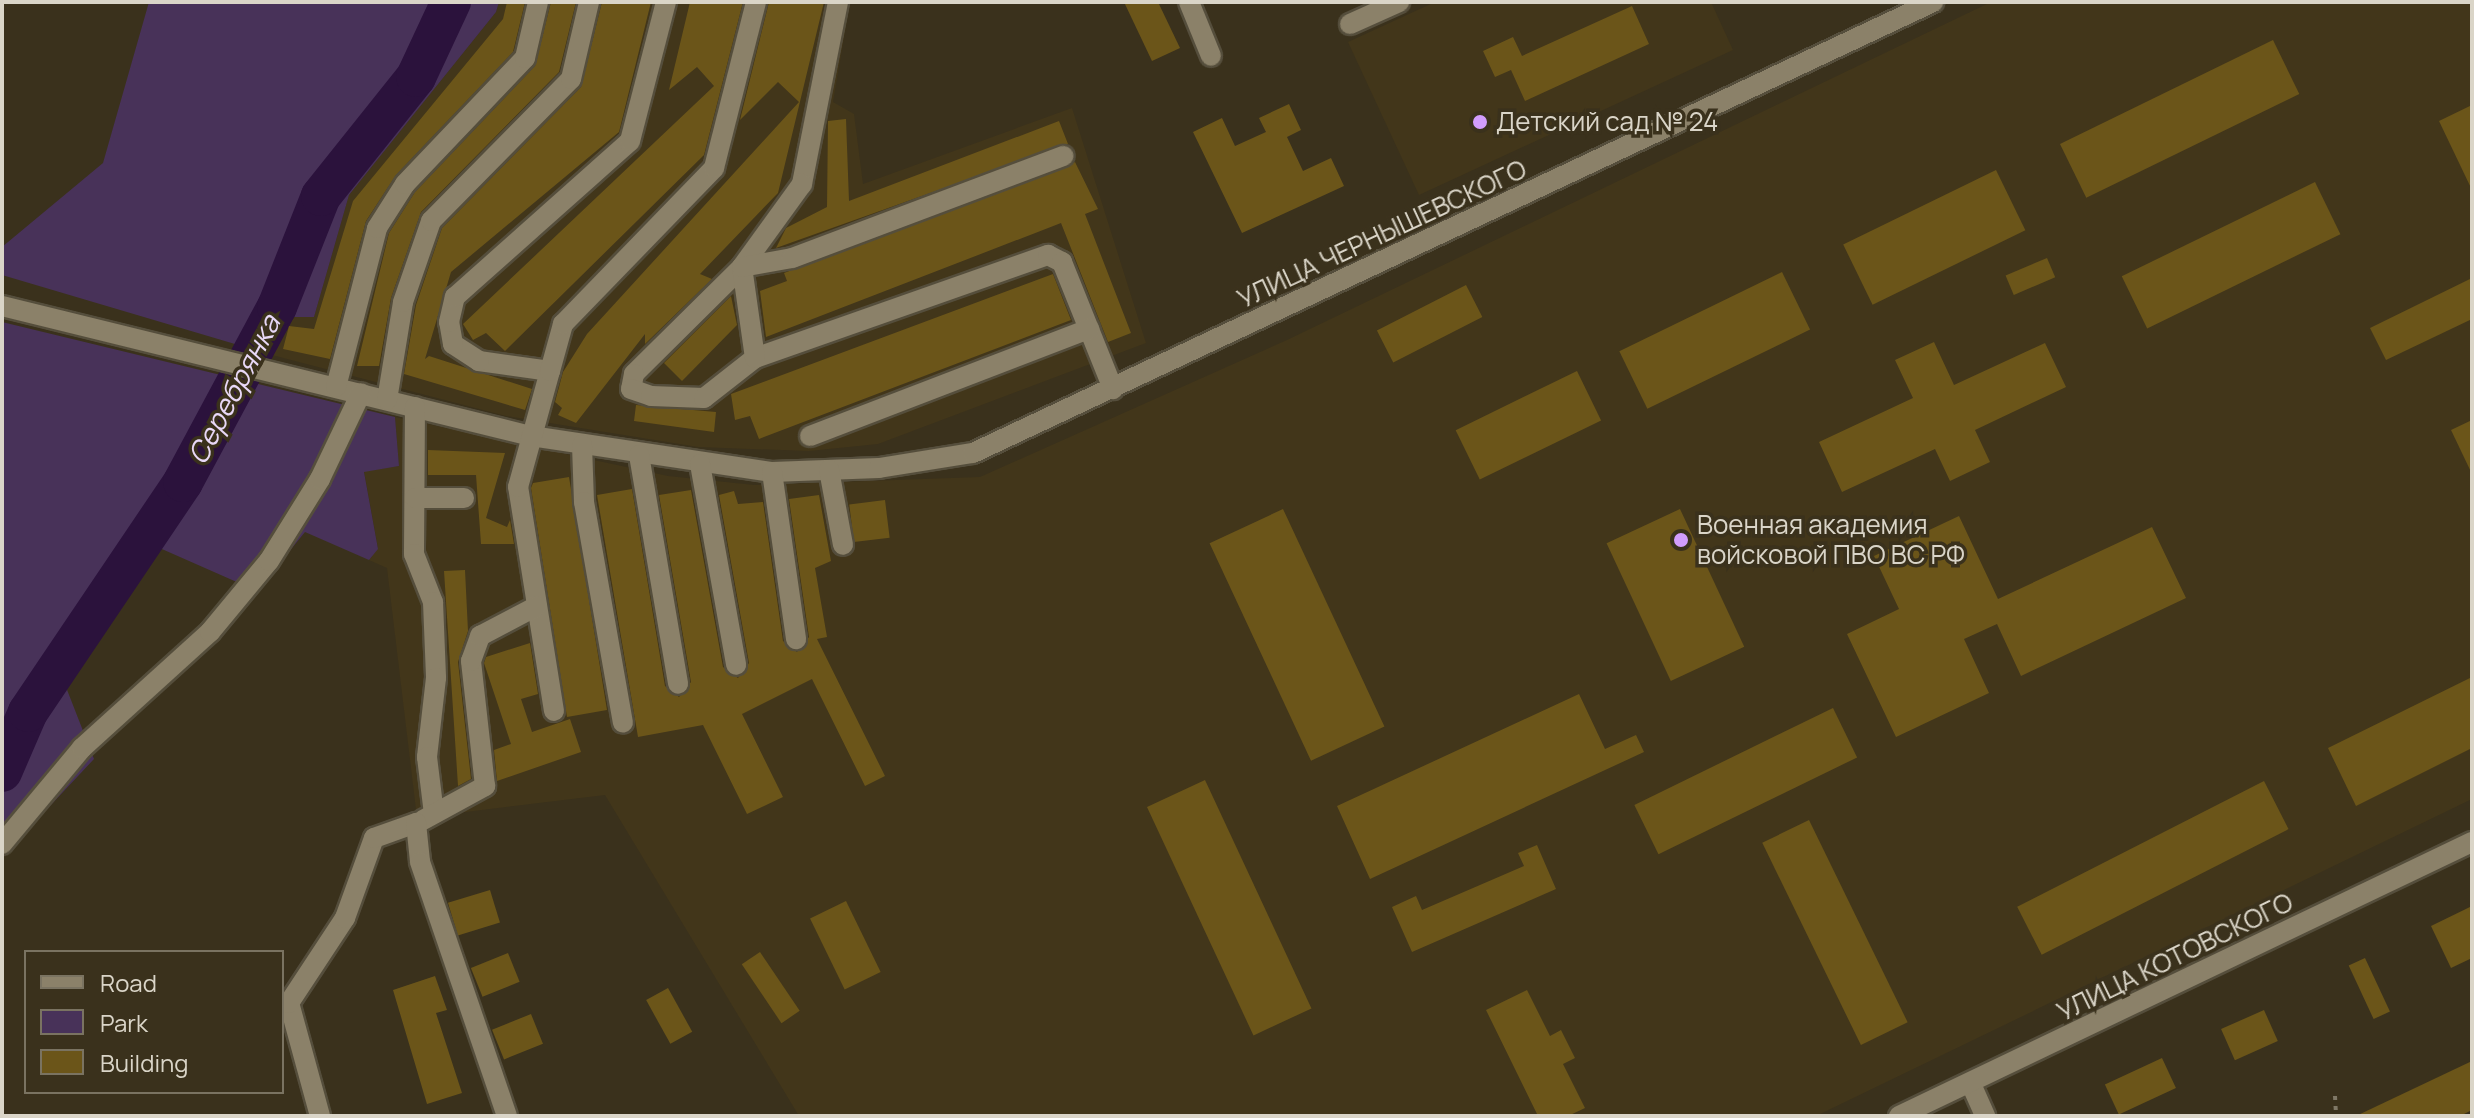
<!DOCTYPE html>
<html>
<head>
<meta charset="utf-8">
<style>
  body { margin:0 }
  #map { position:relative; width:2474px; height:1118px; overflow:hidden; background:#3a311c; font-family:Manrope,sans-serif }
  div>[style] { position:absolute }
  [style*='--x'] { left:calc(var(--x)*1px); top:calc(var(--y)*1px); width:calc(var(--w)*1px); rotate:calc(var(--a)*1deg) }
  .built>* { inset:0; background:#42361a }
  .green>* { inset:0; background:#483259 }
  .river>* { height:40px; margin:-20px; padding:0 20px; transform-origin:20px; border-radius:20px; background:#2b123c }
  .building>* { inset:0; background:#6b5519; transform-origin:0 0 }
  .path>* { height:4px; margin-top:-2px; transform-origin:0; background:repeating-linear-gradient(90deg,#7f7866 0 4px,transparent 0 10px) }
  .roads { filter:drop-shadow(2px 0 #554e3c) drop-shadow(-2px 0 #554e3c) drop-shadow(0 2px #554e3c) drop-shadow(0 -2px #554e3c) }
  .minor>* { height:20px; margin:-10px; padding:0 10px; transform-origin:10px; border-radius:10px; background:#8b8169 }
  .dots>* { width:22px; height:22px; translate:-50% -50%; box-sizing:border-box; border:4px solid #3a311c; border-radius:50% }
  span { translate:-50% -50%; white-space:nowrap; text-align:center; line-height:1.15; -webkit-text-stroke:7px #3a311c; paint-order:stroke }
  .poi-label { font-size:26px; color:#dad5c8 }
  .left { translate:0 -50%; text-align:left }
  .street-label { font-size:26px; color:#dad5c8 }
  .water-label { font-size:28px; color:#e8d8f7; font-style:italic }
  .frame { position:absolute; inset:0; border:4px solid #dad5c8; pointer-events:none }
  .legend { position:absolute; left:24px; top:950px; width:260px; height:144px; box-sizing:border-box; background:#3a311c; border:2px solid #7a7361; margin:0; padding:10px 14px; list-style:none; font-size:24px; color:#dad5c8 }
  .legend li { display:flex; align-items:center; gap:16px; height:40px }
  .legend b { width:40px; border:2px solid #7a7361 }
</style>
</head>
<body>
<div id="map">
  <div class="built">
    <i style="clip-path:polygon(499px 2px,850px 2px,833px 102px,854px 114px,863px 184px,1072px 108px,1146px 343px,878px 444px,809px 451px,698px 447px,506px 416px,272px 355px,284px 317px,314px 317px,349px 195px,496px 12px)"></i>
    <i style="clip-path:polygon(1435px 2px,1711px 2px,1733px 50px,1419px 195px,1348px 42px)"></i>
    <i style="clip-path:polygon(1991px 2px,2472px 2px,2472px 799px,1816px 1116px,799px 1116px,605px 795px,417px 818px,387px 568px,369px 560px,378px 548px,364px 471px,399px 466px,395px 417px,668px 476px,754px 485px,980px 477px,1287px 340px)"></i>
  </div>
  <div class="green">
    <i style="clip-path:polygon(149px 2px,499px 2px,496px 12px,349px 195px,314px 317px,284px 317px,272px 355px,2px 275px,2px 247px,103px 163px)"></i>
    <i style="clip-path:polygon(2px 322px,395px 417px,399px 466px,364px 472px,378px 549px,369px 560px,305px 532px,257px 591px,155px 546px,64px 682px,94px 759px,2px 857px)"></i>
  </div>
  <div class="river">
    <i style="--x:2;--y:772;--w:65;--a:-66.6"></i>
    <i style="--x:28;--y:712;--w:277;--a:-56"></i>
    <i style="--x:183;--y:482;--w:199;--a:-61.8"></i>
    <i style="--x:277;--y:307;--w:119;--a:-68.4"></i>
    <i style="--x:321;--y:196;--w:152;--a:-51.4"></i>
    <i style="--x:416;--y:77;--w:83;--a:-65"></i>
  </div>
  <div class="building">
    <i style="clip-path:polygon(507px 2px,525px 2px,513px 52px,396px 175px,366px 221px,330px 359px,283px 349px,289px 326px,314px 329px,353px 201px,503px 19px)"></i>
    <i style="clip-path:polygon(551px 2px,576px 2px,559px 72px,421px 212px,391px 298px,379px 366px,357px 366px,389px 233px,415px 192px,535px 66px)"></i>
    <i style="clip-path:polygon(602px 2px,651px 2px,619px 132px,451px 272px,425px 359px,429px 356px,532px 389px,525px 410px,404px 374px,416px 305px,442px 228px,581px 87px)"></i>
    <i style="clip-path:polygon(690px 2px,743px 2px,704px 155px,505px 351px,486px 333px,473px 340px,463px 324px,714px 86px,697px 67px,669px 90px)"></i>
    <i style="clip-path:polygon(769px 2px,824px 2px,778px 193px,700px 274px,712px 279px,645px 344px,645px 334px,576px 423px,558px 415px,562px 408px,555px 402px,563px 372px,587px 334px,799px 102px,778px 82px,740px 120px)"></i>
    <i style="clip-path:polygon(1124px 2px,1158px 2px,1180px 48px,1152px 61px)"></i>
    <i style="clip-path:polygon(1632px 6px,1649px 44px,1525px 101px,1511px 70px,1495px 77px,1483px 51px,1513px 37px,1522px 56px)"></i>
    <i style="left:2273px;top:40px;width:60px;height:237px;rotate:64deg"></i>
    <i style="clip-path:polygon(1289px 104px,1301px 130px,1287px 137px,1303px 171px,1331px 158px,1344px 186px,1242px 233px,1193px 132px,1222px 118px,1235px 146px,1266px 132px,1259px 118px)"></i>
    <i style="clip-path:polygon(2472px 105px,2472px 190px,2439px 121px)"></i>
    <i style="clip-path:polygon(846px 119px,849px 201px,1059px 121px,1068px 144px,776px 248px,786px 228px,827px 207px,828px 121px)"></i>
    <i style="clip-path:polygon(1075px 162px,1098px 209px,1085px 214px,1131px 333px,1108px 342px,1061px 223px,766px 337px,760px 291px,787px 281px,784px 273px)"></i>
    <i style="left:1996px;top:170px;width:67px;height:170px;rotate:64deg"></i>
    <i style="left:2315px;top:182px;width:58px;height:215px;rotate:64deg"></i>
    <i style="left:2047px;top:258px;width:21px;height:45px;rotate:67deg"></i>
    <i style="left:1782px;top:272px;width:64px;height:181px;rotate:64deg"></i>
    <i style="clip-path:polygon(1053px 274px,1071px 320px,759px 439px,750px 416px,735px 420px,731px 394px)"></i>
    <i style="clip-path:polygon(2472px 278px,2472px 319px,2386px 360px,2370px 328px)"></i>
    <i style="left:1466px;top:285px;width:36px;height:100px;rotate:63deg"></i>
    <i style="clip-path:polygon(731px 296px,737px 325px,682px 381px,664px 363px)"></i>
    <i style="clip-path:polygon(1934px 342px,1954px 385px,2045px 343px,2066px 387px,1975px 430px,1990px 462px,1950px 481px,1935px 449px,1842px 492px,1819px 442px,1913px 398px,1895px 360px)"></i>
    <i style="left:1577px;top:371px;width:55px;height:135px;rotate:64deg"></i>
    <i style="clip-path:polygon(636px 405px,716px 412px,714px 432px,634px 421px)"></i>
    <i style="clip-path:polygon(2472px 420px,2472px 474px,2451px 430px)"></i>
    <i style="clip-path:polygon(428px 450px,505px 453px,486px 518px,507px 527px,510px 520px,514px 544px,481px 544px,476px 475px,428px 475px)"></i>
    <i style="clip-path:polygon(569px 477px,607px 710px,567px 717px,531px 488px,533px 483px)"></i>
    <i style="clip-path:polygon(632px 489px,665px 686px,679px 697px,691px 682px,659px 495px,691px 490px,723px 667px,738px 678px,749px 663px,719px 495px,734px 491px,738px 504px,763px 502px,783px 641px,797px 652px,809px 637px,789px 499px,819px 495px,831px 561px,815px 568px,827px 637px,817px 639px,885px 776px,865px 786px,812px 679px,742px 714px,783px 797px,747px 814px,703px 725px,638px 737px,597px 495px)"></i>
    <i style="left:885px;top:500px;width:38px;height:36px;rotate:83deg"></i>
    <i style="left:1283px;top:509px;width:240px;height:81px;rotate:65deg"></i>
    <i style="left:1680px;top:509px;width:152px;height:81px;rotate:65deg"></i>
    <i style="clip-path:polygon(1959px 516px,1998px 599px,2152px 527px,2186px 598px,2021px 676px,1997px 624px,1964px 639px,1989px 693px,1896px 737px,1847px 634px,1899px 609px,1874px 556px)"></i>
    <i style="clip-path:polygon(465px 570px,468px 631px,458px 662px,471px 779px,458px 786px,444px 571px)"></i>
    <i style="clip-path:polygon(530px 643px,538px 694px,521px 699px,532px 732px,570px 719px,581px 752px,497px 781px,494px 750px,511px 744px,484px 663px,486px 657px)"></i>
    <i style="clip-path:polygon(2472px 677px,2472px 748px,2356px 806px,2328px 748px)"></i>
    <i style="clip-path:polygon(1579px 694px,1605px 749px,1636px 735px,1644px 752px,1370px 879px,1337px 806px)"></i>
    <i style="left:1833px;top:708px;width:55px;height:221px;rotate:64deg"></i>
    <i style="left:1205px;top:780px;width:252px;height:64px;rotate:65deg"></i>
    <i style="left:2264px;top:781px;width:54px;height:277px;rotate:63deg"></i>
    <i style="left:1809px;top:820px;width:225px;height:52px;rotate:64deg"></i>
    <i style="clip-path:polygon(1537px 845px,1556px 889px,1412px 952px,1392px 907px,1416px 896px,1422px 910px,1524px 866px,1518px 853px)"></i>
    <i style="left:490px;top:890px;width:34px;height:44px;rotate:73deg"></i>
    <i style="left:846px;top:901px;width:79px;height:40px;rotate:64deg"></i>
    <i style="clip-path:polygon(2472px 906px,2472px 958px,2451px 968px,2431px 926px)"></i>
    <i style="left:760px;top:952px;width:71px;height:22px;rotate:56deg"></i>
    <i style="left:508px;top:953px;width:31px;height:40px;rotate:68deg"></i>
    <i style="left:2365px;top:958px;width:59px;height:18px;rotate:65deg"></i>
    <i style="clip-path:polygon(435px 976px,447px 1010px,436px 1013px,462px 1093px,427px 1104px,393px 990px)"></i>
    <i style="left:668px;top:988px;width:50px;height:25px;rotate:61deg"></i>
    <i style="clip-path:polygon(1527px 990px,1550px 1036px,1561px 1030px,1575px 1058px,1563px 1064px,1585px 1108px,1568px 1116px,1538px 1116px,1486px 1010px)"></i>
    <i style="left:2264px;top:1010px;width:34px;height:47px;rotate:66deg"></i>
    <i style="left:531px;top:1014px;width:32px;height:42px;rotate:68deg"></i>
    <i style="left:2162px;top:1058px;width:33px;height:63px;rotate:65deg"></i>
    <i style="clip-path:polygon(2472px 1061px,2472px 1110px,2460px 1116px,2356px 1116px)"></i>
  </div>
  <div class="path">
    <i style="--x:2335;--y:1096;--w:20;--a:87"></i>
  </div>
  <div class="roads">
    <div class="minor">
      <i style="--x:838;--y:2;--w:186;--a:101.2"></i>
      <i style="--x:802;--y:184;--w:102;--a:125.9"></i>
      <i style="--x:742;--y:267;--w:152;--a:135.3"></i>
      <i style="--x:634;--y:374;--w:15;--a:101"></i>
      <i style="--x:631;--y:389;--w:21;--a:19"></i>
      <i style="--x:651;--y:396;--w:53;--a:2.2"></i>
      <i style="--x:704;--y:398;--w:65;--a:-38.1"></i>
      <i style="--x:755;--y:358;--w:311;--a:-19.4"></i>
      <i style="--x:1048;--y:255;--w:16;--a:27"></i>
      <i style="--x:1062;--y:262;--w:137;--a:68.1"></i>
      <i style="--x:1189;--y:2;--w:58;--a:67.8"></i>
      <i style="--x:1350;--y:24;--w:54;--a:-24.2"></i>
      <i style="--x:2;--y:306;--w:545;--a:13.81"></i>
      <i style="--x:531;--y:436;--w:244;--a:8.5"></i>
      <i style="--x:772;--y:472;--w:107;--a:-2.1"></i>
      <i style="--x:879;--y:468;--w:95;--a:-9.1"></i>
      <i style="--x:973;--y:453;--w:1061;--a:-25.16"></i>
      <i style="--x:755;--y:358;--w:92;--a:-98.1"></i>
      <i style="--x:742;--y:267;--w:51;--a:-10.2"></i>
      <i style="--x:792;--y:258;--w:290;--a:-20.6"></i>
      <i style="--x:550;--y:371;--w:72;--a:-172"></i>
      <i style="--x:479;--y:361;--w:31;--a:-147"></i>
      <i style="--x:453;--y:344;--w:22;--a:-100"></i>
      <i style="--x:449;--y:322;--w:26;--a:-77"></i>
      <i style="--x:455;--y:297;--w:234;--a:-41.7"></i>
      <i style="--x:630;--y:141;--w:144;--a:-75.5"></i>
      <i style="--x:336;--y:387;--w:164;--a:-75.5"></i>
      <i style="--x:377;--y:228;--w:52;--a:-57.5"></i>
      <i style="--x:405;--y:184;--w:174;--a:-46.4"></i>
      <i style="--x:525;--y:58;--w:57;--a:-76.9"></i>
      <i style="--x:387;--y:400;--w:99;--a:-80.7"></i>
      <i style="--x:403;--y:302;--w:86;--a:-70.9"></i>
      <i style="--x:431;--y:221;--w:199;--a:-45.4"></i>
      <i style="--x:571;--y:79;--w:79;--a:-76.8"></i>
      <i style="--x:415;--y:407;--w:147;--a:90.4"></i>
      <i style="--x:414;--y:554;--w:52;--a:68.4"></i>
      <i style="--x:433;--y:602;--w:76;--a:87.7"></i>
      <i style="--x:436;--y:678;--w:80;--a:96.5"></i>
      <i style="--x:427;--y:757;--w:57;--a:83"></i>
      <i style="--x:810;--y:436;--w:299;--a:-21"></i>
      <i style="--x:582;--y:445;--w:57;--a:88"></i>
      <i style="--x:584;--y:502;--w:224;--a:80"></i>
      <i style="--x:639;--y:455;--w:232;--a:80.3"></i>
      <i style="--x:700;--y:464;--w:204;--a:79.8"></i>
      <i style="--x:829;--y:470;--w:76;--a:79.4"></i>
      <i style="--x:772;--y:472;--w:169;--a:81.8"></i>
      <i style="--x:415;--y:498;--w:49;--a:0"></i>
      <i style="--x:554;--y:711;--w:227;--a:-99.1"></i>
      <i style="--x:518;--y:487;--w:120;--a:-74.6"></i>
      <i style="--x:550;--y:371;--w:49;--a:-74.5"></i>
      <i style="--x:563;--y:324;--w:217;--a:-45.9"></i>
      <i style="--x:714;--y:168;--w:171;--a:-75.8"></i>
      <i style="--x:423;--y:820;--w:71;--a:-28.7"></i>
      <i style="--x:485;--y:786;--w:126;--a:-96.4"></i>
      <i style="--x:471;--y:661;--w:27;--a:-70"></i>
      <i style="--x:480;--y:636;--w:64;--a:-27.8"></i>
      <i style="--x:2;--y:844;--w:125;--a:-50.2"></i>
      <i style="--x:82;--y:748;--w:173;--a:-42.2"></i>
      <i style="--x:210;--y:632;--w:92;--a:-50.3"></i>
      <i style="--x:269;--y:561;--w:97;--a:-58.1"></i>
      <i style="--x:320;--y:479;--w:95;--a:-64.5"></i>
      <i style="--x:1971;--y:1084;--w:35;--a:66"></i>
      <i style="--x:320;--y:1116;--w:117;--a:-105.3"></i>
      <i style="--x:289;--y:1003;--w:102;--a:-56.6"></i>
      <i style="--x:345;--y:918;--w:85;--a:-70.1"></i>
      <i style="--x:374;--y:838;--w:45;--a:-19.7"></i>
      <i style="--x:416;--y:823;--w:39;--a:84"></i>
      <i style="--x:420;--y:862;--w:268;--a:71.1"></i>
      <i style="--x:1899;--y:1116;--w:635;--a:-25.56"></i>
    </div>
  </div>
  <div class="dots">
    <i style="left:1480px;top:122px;background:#d29dfd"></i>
    <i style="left:1681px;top:540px;background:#d29dfd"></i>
  </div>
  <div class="poi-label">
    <span class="left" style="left:1496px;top:122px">Детский сад № 24</span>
    <span class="left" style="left:1697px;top:540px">Военная академия<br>войсковой ПВО ВС РФ</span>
  </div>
  <div class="street-label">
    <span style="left:1382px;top:234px;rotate:-25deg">УЛИЦА ЧЕРНЫШЕВСКОГО</span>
    <span style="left:2175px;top:957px;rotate:-26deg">УЛИЦА КОТОВСКОГО</span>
  </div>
  <div class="water-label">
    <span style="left:233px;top:389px;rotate:-62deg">Серебрянка</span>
  </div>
  <div class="frame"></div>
  <ul class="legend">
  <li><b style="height:10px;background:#8b8169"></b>Road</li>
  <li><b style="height:22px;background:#483259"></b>Park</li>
  <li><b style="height:22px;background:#6b5519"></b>Building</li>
  </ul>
</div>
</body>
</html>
